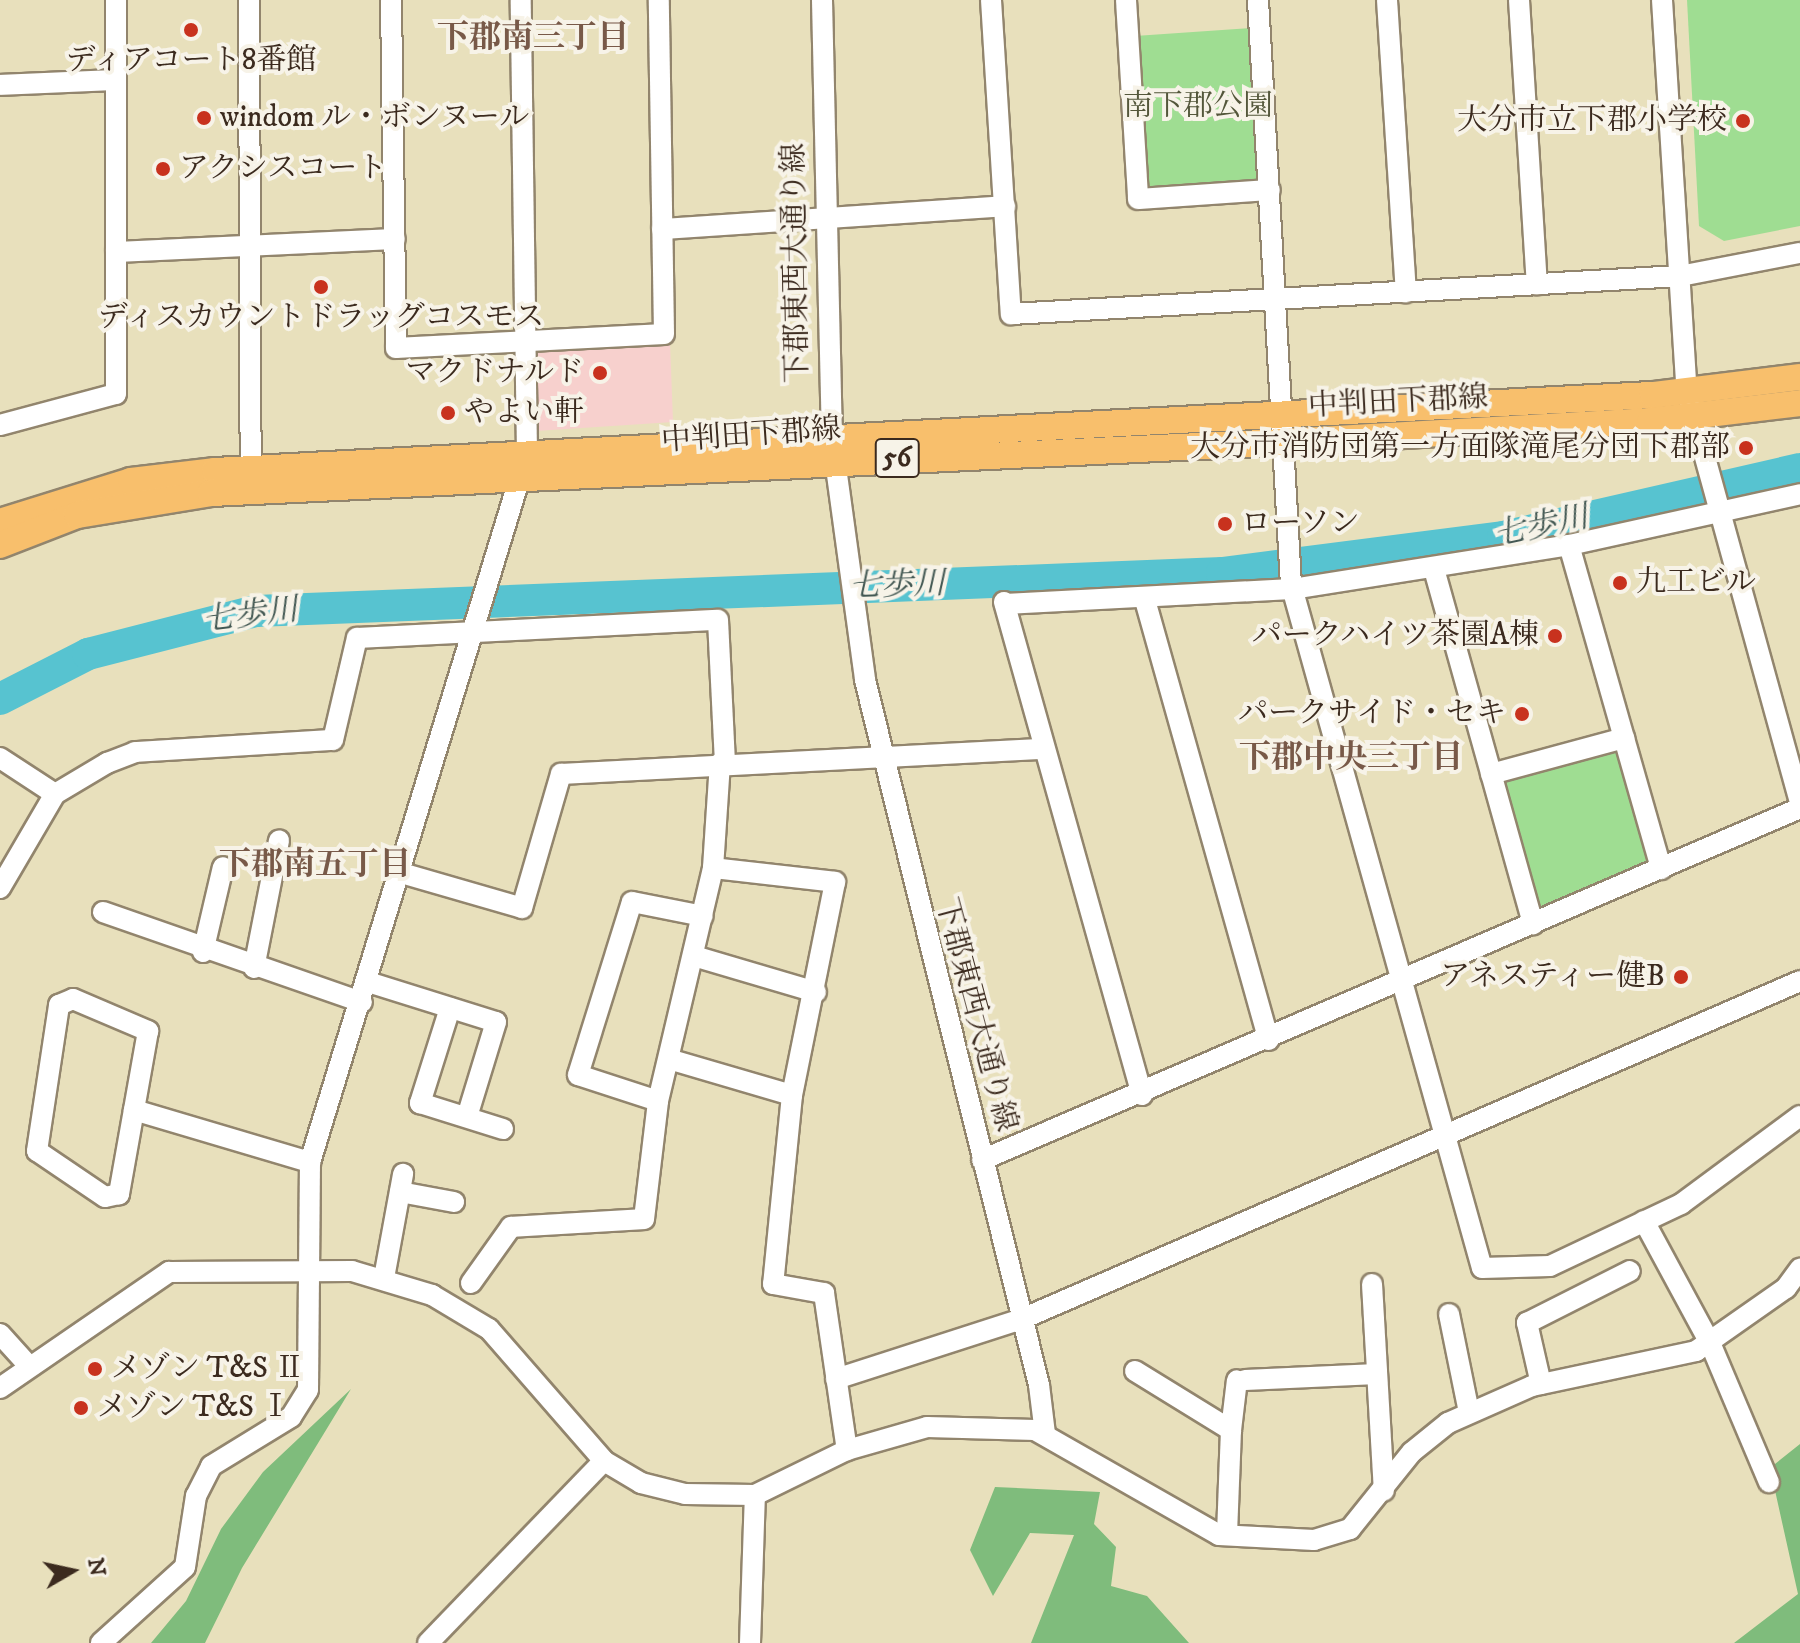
<!DOCTYPE html>
<html>
<head>
<meta charset="utf-8">
<style>
  body { margin:0 }
  #map { position:relative; width:1800px; height:1643px; overflow:hidden; background:#e8e0bc; font-family:"IM FELL DW Pica","Noto Serif JP",serif }
  div>[style] { position:absolute }
  [style*='--x'] { left:calc(var(--x)*1px); top:calc(var(--y)*1px); width:calc(var(--w)*1px); rotate:calc(var(--a)*1deg) }
  .built>* { inset:0; background:#f7d0cd }
  .green>* { inset:0; background:#9fdd92 }
  .forest>* { inset:0; background:#7fbc7c }
  .river>* { height:32px; margin:-16px; padding:0 16px; transform-origin:16px; border-radius:16px; background:#57c3d0 }
  .roads { filter:drop-shadow(2px 0 #92856d) drop-shadow(-2px 0 #92856d) drop-shadow(0 2px #92856d) drop-shadow(0 -2px #92856d) }
  .minor>* { height:20px; margin:-10px; padding:0 10px; transform-origin:10px; border-radius:10px; background:#fff }
  .major>* { height:26px; margin:-13px; padding:0 13px; transform-origin:13px; border-radius:13px; background:#f8bf6c }
  .dots>* { width:22px; height:22px; translate:-50% -50%; box-sizing:border-box; border:4px solid #f7f3e8; border-radius:50% }
  span { translate:-50% -50%; white-space:nowrap; text-align:center; line-height:1.15; -webkit-text-stroke:8px #f7f3e8; paint-order:stroke }
  .shield-label span { padding:2px 6px; background:#f7f3e8; border:2px solid; border-radius:6px; -webkit-text-stroke-width:0 }
  .shield-label { font-size:28px; color:#3b2a1e; font-weight:700 }
  .poi-label { font-size:30px; color:#3b2a1e }
  .left { translate:0 -50%; text-align:left }
  .right { translate:-100% -50%; text-align:right }
  .park-label { font-size:30px; color:#54573b }
  .street-label { font-size:30px; color:#3b2a1e }
  .neighbourhood-label { font-size:32px; color:#785948; font-weight:700 }
  .water-label { font-size:32px; color:#435853; font-style:italic }
  .north { position:absolute; left:32px; top:1531px; width:80px; height:80px; -webkit-text-stroke:6px #f7f3e8; paint-order:stroke; rotate:81deg; font-size:22px; font-weight:700; line-height:32px; text-align:center; color:#3b2a1e }
  .north::after { content:''; display:block; margin:auto; width:28px; height:36px; background:#3b2a1e; clip-path:polygon(50% 0,100% 100%,50% 72%,0 100%) }
</style>
</head>
<body>
<div id="map">
  <div class="built">
    <i style="clip-path:polygon(670px 342px,673px 422px,536px 431px,534px 358px,542px 348px)"></i>
  </div>
  <div class="green">
    <i style="clip-path:polygon(1687px 0,1800px 0,1800px 226px,1724px 241px,1699px 226px)"></i>
    <i style="clip-path:polygon(1251px 28px,1260px 178px,1254px 185px,1152px 190px,1146px 184px,1135px 36px)"></i>
    <i style="clip-path:polygon(1619px 747px,1648px 867px,1545px 912px,1536px 909px,1501px 783px,1507px 775px)"></i>
  </div>
  <div class="forest">
    <i style="clip-path:polygon(351px 1389px,242px 1568px,205px 1643px,151px 1643px,186px 1601px,221px 1529px,263px 1472px)"></i>
    <i style="clip-path:polygon(1800px 1444px,1800px 1643px,1734px 1643px,1798px 1594px,1770px 1468px)"></i>
    <i style="clip-path:polygon(995px 1487px,1100px 1492px,1094px 1524px,1116px 1547px,1111px 1586px,1147px 1596px,1189px 1643px,1031px 1643px,1074px 1535px,1030px 1533px,993px 1596px,970px 1550px)"></i>
  </div>
  <div class="river">
    <i style="--x:0;--y:699;--w:99;--a:-27.1"></i>
    <i style="--x:88;--y:654;--w:173;--a:-14.4"></i>
    <i style="--x:256;--y:611;--w:967;--a:-2.25"></i>
    <i style="--x:1222;--y:573;--w:283;--a:-7.3"></i>
    <i style="--x:1503;--y:537;--w:305;--a:-12.9"></i>
  </div>
  <div class="roads">
    <div class="minor">
      <i style="--x:249;--y:0;--w:484;--a:89.8"></i>
      <i style="--x:391;--y:0;--w:348;--a:89.2"></i>
      <i style="--x:396;--y:348;--w:268;--a:-3"></i>
      <i style="--x:664;--y:334;--w:334;--a:-90.9"></i>
      <i style="--x:822;--y:0;--w:438;--a:88.7"></i>
      <i style="--x:832;--y:438;--w:244;--a:82.2"></i>
      <i style="--x:865;--y:680;--w:726;--a:76.14"></i>
      <i style="--x:1039;--y:1385;--w:49;--a:83"></i>
      <i style="--x:991;--y:0;--w:315;--a:86.4"></i>
      <i style="--x:1011;--y:314;--w:670;--a:-3.25"></i>
      <i style="--x:1680;--y:276;--w:122;--a:-10.9"></i>
      <i style="--x:1126;--y:0;--w:199;--a:86.5"></i>
      <i style="--x:1138;--y:199;--w:132;--a:-3.9"></i>
      <i style="--x:1258;--y:0;--w:585;--a:86.77"></i>
      <i style="--x:1291;--y:584;--w:710;--a:74.4"></i>
      <i style="--x:1482;--y:1268;--w:68;--a:-1.7"></i>
      <i style="--x:1550;--y:1266;--w:145;--a:-25.3"></i>
      <i style="--x:1681;--y:1204;--w:148;--a:-36.5"></i>
      <i style="--x:1387;--y:0;--w:293;--a:86.3"></i>
      <i style="--x:1519;--y:0;--w:285;--a:86.4"></i>
      <i style="--x:1662;--y:0;--w:393;--a:86.4"></i>
      <i style="--x:1687;--y:392;--w:426;--a:74.6"></i>
      <i style="--x:0;--y:85;--w:116;--a:-2.5"></i>
      <i style="--x:662;--y:229;--w:344;--a:-3.8"></i>
      <i style="--x:116;--y:252;--w:279;--a:-2.7"></i>
      <i style="--x:0;--y:425;--w:120;--a:-15"></i>
      <i style="--x:116;--y:394;--w:394;--a:-90"></i>
      <i style="--x:1569;--y:545;--w:337;--a:74.1"></i>
      <i style="--x:1434;--y:569;--w:369;--a:74.4"></i>
      <i style="--x:1145;--y:600;--w:457;--a:74.3"></i>
      <i style="--x:1004;--y:602;--w:512;--a:74.36"></i>
      <i style="--x:1005;--y:604;--w:287;--a:-3"></i>
      <i style="--x:1292;--y:589;--w:280;--a:-9"></i>
      <i style="--x:1569;--y:545;--w:237;--a:-12.4"></i>
      <i style="--x:0;--y:758;--w:66;--a:33.2"></i>
      <i style="--x:1491;--y:774;--w:138;--a:-15.1"></i>
      <i style="--x:713;--y:868;--w:123;--a:6.5"></i>
      <i style="--x:835;--y:882;--w:217;--a:101.4"></i>
      <i style="--x:792;--y:1095;--w:190;--a:95.7"></i>
      <i style="--x:773;--y:1284;--w:52;--a:10"></i>
      <i style="--x:824;--y:1293;--w:159;--a:81.7"></i>
      <i style="--x:401;--y:873;--w:126;--a:16.1"></i>
      <i style="--x:522;--y:908;--w:140;--a:-73.8"></i>
      <i style="--x:561;--y:774;--w:483;--a:-3"></i>
      <i style="--x:0;--y:888;--w:109;--a:-59.7"></i>
      <i style="--x:55;--y:794;--w:61;--a:-30.8"></i>
      <i style="--x:107;--y:763;--w:30;--a:-21"></i>
      <i style="--x:135;--y:752;--w:198;--a:-3.5"></i>
      <i style="--x:333;--y:740;--w:105;--a:-76.8"></i>
      <i style="--x:357;--y:638;--w:361;--a:-2.9"></i>
      <i style="--x:718;--y:620;--w:143;--a:87.2"></i>
      <i style="--x:103;--y:912;--w:274;--a:19.2"></i>
      <i style="--x:203;--y:952;--w:87;--a:-76.8"></i>
      <i style="--x:697;--y:957;--w:124;--a:16.4"></i>
      <i style="--x:254;--y:968;--w:130;--a:-78.9"></i>
      <i style="--x:368;--y:982;--w:134;--a:17.4"></i>
      <i style="--x:496;--y:1022;--w:99;--a:107"></i>
      <i style="--x:73;--y:999;--w:82;--a:23.1"></i>
      <i style="--x:148;--y:1031;--w:166;--a:100.1"></i>
      <i style="--x:119;--y:1194;--w:14;--a:168"></i>
      <i style="--x:105;--y:1197;--w:82;--a:-145.9"></i>
      <i style="--x:37;--y:1151;--w:148;--a:-81.4"></i>
      <i style="--x:59;--y:1005;--w:15;--a:-23"></i>
      <i style="--x:450;--y:1008;--w:100;--a:107.5"></i>
      <i style="--x:420;--y:1103;--w:87;--a:17.4"></i>
      <i style="--x:672;--y:1060;--w:125;--a:16.3"></i>
      <i style="--x:658;--y:1101;--w:84;--a:-162"></i>
      <i style="--x:578;--y:1075;--w:181;--a:-72.7"></i>
      <i style="--x:632;--y:902;--w:72;--a:11.2"></i>
      <i style="--x:134;--y:1110;--w:184;--a:16.5"></i>
      <i style="--x:982;--y:1160;--w:891;--a:-23.28"></i>
      <i style="--x:400;--y:1192;--w:55;--a:10.5"></i>
      <i style="--x:1644;--y:1221;--w:141;--a:61.6"></i>
      <i style="--x:1711;--y:1345;--w:149;--a:67.1"></i>
      <i style="--x:384;--y:1278;--w:106;--a:-79.6"></i>
      <i style="--x:471;--y:1283;--w:69;--a:-54.5"></i>
      <i style="--x:511;--y:1227;--w:133;--a:-3.4"></i>
      <i style="--x:644;--y:1219;--w:119;--a:-83.2"></i>
      <i style="--x:658;--y:1101;--w:239;--a:-76.7"></i>
      <i style="--x:713;--y:868;--w:105;--a:-86.2"></i>
      <i style="--x:1372;--y:1284;--w:207;--a:86.7"></i>
      <i style="--x:1449;--y:1314;--w:100;--a:78.5"></i>
      <i style="--x:0;--y:1334;--w:43;--a:47.8"></i>
      <i style="--x:1135;--y:1371;--w:113;--a:31.6"></i>
      <i style="--x:1231;--y:1430;--w:105;--a:92.2"></i>
      <i style="--x:836;--y:1379;--w:195;--a:-17.9"></i>
      <i style="--x:1022;--y:1319;--w:848;--a:-23.48"></i>
      <i style="--x:1245;--y:1380;--w:132;--a:-2.6"></i>
      <i style="--x:1541;--y:1384;--w:63;--a:-102.9"></i>
      <i style="--x:1527;--y:1323;--w:115;--a:-26.8"></i>
      <i style="--x:0;--y:1388;--w:205;--a:-34.5"></i>
      <i style="--x:169;--y:1272;--w:183;--a:-0.3"></i>
      <i style="--x:352;--y:1271;--w:84;--a:16.7"></i>
      <i style="--x:432;--y:1295;--w:66;--a:30.8"></i>
      <i style="--x:489;--y:1329;--w:175;--a:48.9"></i>
      <i style="--x:604;--y:1461;--w:43;--a:30.7"></i>
      <i style="--x:641;--y:1483;--w:45;--a:14"></i>
      <i style="--x:685;--y:1494;--w:70;--a:0.8"></i>
      <i style="--x:1231;--y:1430;--w:50;--a:-83.2"></i>
      <i style="--x:101;--y:1643;--w:113;--a:-42.1"></i>
      <i style="--x:185;--y:1567;--w:72;--a:-81.2"></i>
      <i style="--x:196;--y:1496;--w:34;--a:-63"></i>
      <i style="--x:211;--y:1466;--w:94;--a:-31.5"></i>
      <i style="--x:291;--y:1417;--w:32;--a:-58"></i>
      <i style="--x:308;--y:1390;--w:228;--a:-89.5"></i>
      <i style="--x:310;--y:1162;--w:741;--a:-72.96"></i>
      <i style="--x:527;--y:454;--w:454;--a:-90.8"></i>
      <i style="--x:428;--y:1643;--w:253;--a:-46"></i>
      <i style="--x:750;--y:1643;--w:148;--a:-88.1"></i>
      <i style="--x:755;--y:1495;--w:102;--a:-26.1"></i>
      <i style="--x:847;--y:1450;--w:83;--a:-16"></i>
      <i style="--x:927;--y:1427;--w:108;--a:1.6"></i>
      <i style="--x:1035;--y:1430;--w:212;--a:29.7"></i>
      <i style="--x:1219;--y:1535;--w:95;--a:3"></i>
      <i style="--x:1314;--y:1540;--w:38;--a:-17"></i>
      <i style="--x:1350;--y:1529;--w:99;--a:-51.2"></i>
      <i style="--x:1412;--y:1452;--w:46;--a:-38.9"></i>
      <i style="--x:1448;--y:1423;--w:92;--a:-23.8"></i>
      <i style="--x:1532;--y:1386;--w:168;--a:-12"></i>
      <i style="--x:1696;--y:1351;--w:110;--a:-35"></i>
      <i style="--x:1786;--y:1288;--w:24;--a:-54"></i>
    </div>
    <div class="major">
      <i style="--x:0;--y:522;--w:137;--a:-17.4"></i>
      <i style="--x:131;--y:481;--w:85;--a:-6.8"></i>
      <i style="--x:215;--y:471;--w:1440;--a:-3.03"></i>
      <i style="--x:1653;--y:395;--w:148;--a:-7"></i>
      <i style="--x:0;--y:545;--w:83;--a:-21.3"></i>
      <i style="--x:77;--y:515;--w:136;--a:-9.3"></i>
      <i style="--x:211;--y:493;--w:1074;--a:-2.72"></i>
      <i style="--x:1284;--y:442;--w:367;--a:-3.3"></i>
      <i style="--x:1650;--y:421;--w:151;--a:-6.8"></i>
    </div>
  </div>
  <div class="dots">
    <i style="left:191px;top:30px;background:#c8321e"></i>
    <i style="left:204px;top:118px;background:#c8321e"></i>
    <i style="left:1743px;top:121px;background:#c8321e"></i>
    <i style="left:163px;top:169px;background:#c8321e"></i>
    <i style="left:321px;top:287px;background:#c8321e"></i>
    <i style="left:600px;top:373px;background:#c8321e"></i>
    <i style="left:448px;top:413px;background:#c8321e"></i>
    <i style="left:1746px;top:448px;background:#c8321e"></i>
    <i style="left:1225px;top:524px;background:#c8321e"></i>
    <i style="left:1620px;top:583px;background:#c8321e"></i>
    <i style="left:1555px;top:636px;background:#c8321e"></i>
    <i style="left:1522px;top:714px;background:#c8321e"></i>
    <i style="left:1681px;top:977px;background:#c8321e"></i>
    <i style="left:95px;top:1369px;background:#c8321e"></i>
    <i style="left:81px;top:1408px;background:#c8321e"></i>
  </div>
  <div class="shield-label">
    <span style="left:897px;top:458px">56</span>
  </div>
  <div class="poi-label">
    <span style="left:191px;top:61px">ディアコート8番館</span>
    <span class="left" style="left:220px;top:118px">windom ル・ボンヌール</span>
    <span class="right" style="left:1727px;top:121px">大分市立下郡小学校</span>
    <span class="left" style="left:179px;top:169px">アクシスコート</span>
    <span style="left:321px;top:318px">ディスカウントドラッグコスモス</span>
    <span class="right" style="left:584px;top:373px">マクドナルド</span>
    <span class="left" style="left:464px;top:413px">やよい軒</span>
    <span class="right" style="left:1730px;top:448px">大分市消防団第一方面隊滝尾分団下郡部</span>
    <span class="left" style="left:1241px;top:524px">ローソン</span>
    <span class="left" style="left:1636px;top:583px">九工ビル</span>
    <span class="right" style="left:1539px;top:636px">パークハイツ茶園A棟</span>
    <span class="right" style="left:1506px;top:714px">パークサイド・セキ</span>
    <span class="right" style="left:1665px;top:977px">アネスティー健B</span>
    <span class="left" style="left:111px;top:1369px">メゾン T&amp;S Ⅱ</span>
    <span class="left" style="left:97px;top:1408px">メゾン T&amp;S Ⅰ</span>
  </div>
  <div class="park-label">
    <span style="left:1198px;top:107px">南下郡公園</span>
  </div>
  <div class="street-label">
    <span style="left:797px;top:263px;rotate:-91deg">下郡東西大通り線</span>
    <span style="left:1398px;top:403px;rotate:-3deg">中判田下郡線</span>
    <span style="left:751px;top:436px;rotate:-4deg">中判田下郡線</span>
    <span style="left:975px;top:1015px;rotate:75deg">下郡東西大通り線</span>
  </div>
  <div class="neighbourhood-label">
    <span style="left:533px;top:38px">下郡南三丁目</span>
    <span style="left:1351px;top:758px">下郡中央三丁目</span>
    <span style="left:315px;top:865px">下郡南五丁目</span>
  </div>
  <div class="water-label">
    <span style="left:1541px;top:527px;rotate:-12deg">七歩川</span>
    <span style="left:897px;top:586px;rotate:-2deg">七歩川</span>
    <span style="left:250px;top:616px;rotate:-7deg">七歩川</span>
  </div>
  <div class="north">N</div>
</div>
</body>
</html>
